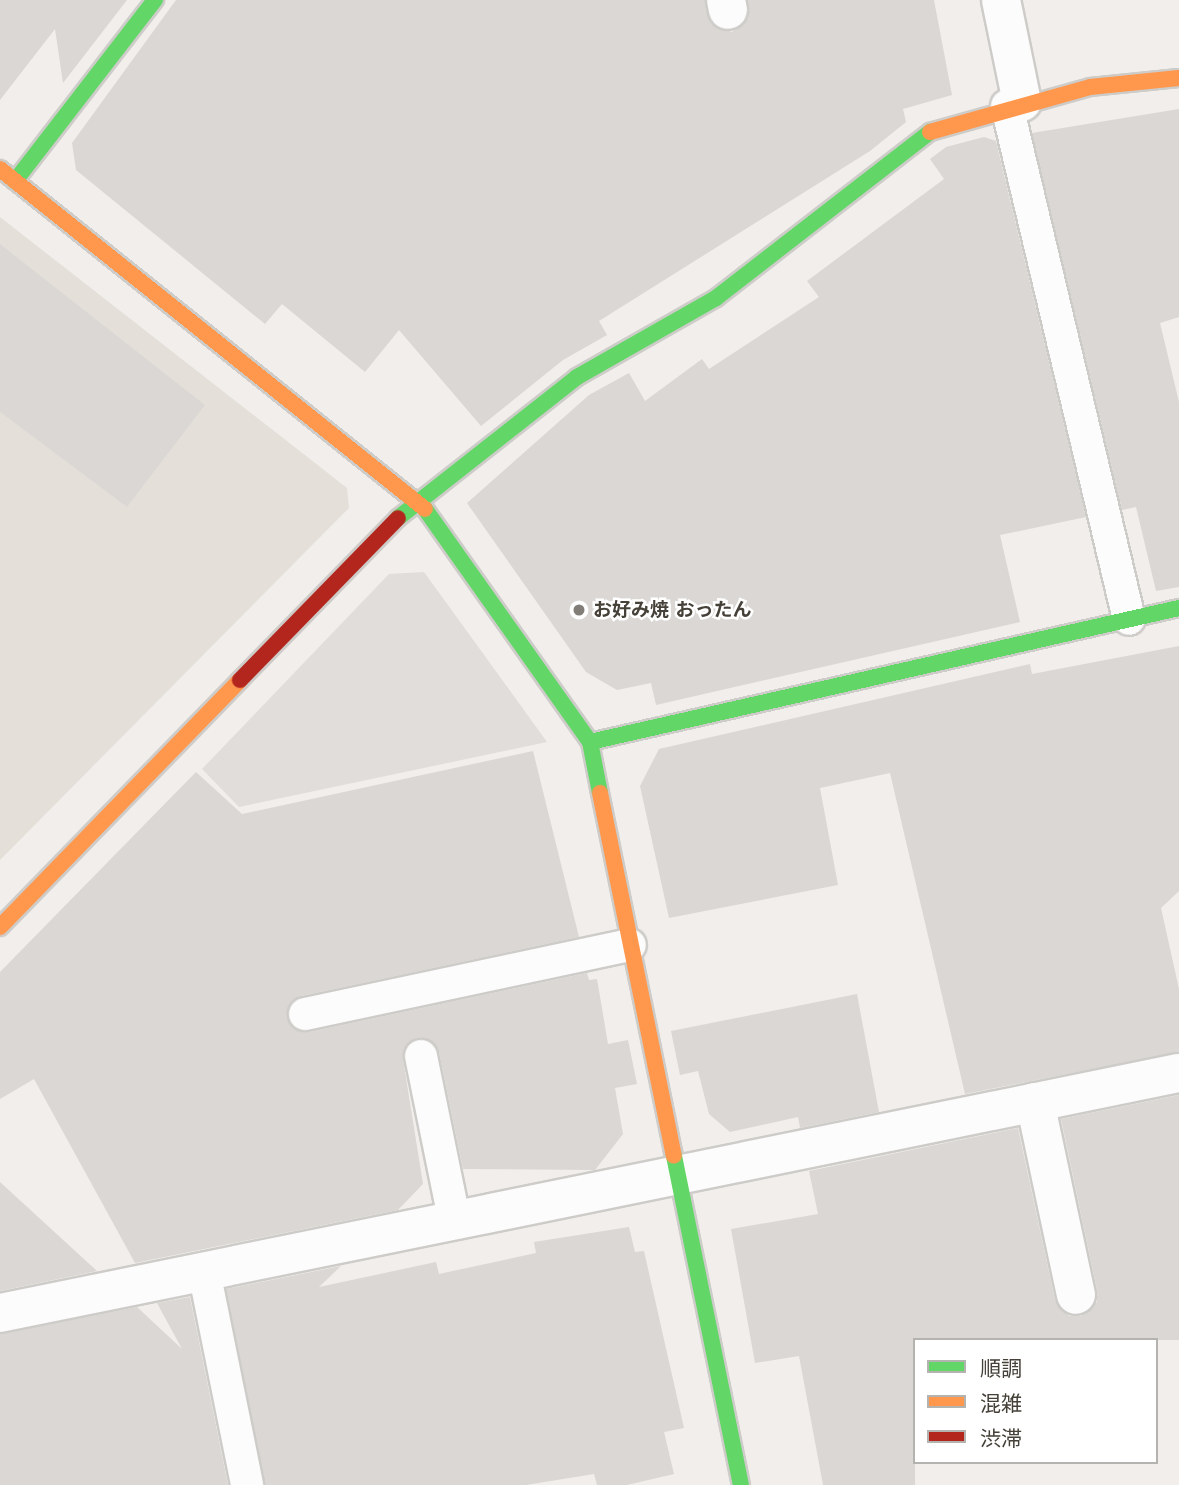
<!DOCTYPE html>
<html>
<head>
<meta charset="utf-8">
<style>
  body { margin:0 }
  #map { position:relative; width:1179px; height:1485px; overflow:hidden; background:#f1eeeb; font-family:"DejaVu Sans","Noto Sans JP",sans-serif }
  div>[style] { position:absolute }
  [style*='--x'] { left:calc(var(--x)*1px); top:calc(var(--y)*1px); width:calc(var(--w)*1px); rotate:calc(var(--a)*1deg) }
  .residential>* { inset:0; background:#e4e0d9 }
  .parking>* { inset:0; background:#e0dddb }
  .building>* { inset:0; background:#dad7d4 }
  .roads { filter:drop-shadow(2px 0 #ceccc9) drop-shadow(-2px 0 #ceccc9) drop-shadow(0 2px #ceccc9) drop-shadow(0 -2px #ceccc9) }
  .lane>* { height:32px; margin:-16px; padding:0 16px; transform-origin:16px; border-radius:16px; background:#fdfcfc }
  .street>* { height:38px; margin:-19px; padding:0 19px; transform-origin:19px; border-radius:19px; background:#fdfcfc }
  .fast>* { height:16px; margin:-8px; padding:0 8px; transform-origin:8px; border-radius:8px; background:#63d668 }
  .slow>* { height:16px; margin:-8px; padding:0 8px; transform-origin:8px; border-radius:8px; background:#ff974d }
  .jam>* { height:16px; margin:-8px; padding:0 8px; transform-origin:8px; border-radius:8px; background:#b3261e }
  .dots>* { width:19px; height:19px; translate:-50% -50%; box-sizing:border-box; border:4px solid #fff; border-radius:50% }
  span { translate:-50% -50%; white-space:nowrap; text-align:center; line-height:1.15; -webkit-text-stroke:5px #fff; paint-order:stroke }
  .poi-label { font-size:19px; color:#454038; font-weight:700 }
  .left { translate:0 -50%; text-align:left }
  .legend { position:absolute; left:913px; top:1338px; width:245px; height:126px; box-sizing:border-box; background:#fff; border:2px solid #b5b3af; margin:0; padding:9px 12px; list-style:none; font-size:21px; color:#454038 }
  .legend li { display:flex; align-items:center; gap:14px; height:35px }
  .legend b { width:35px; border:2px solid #b5b3af }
</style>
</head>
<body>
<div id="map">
  <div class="residential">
    <i style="clip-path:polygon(0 217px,347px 488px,349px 508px,0 860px)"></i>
  </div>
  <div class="parking">
    <i style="clip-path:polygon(424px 572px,547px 742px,239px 807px,202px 769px,389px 574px)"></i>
  </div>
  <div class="building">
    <i style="clip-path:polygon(0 0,127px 0,63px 83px,55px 29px,0 100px)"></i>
    <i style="clip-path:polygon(176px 0,705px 0,711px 24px,732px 32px,748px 18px,748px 0,934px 0,952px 95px,903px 109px,906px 122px,870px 151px,599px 321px,607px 335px,563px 360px,481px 426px,399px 330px,365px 372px,282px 304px,265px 324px,76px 170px,72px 143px)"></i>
    <i style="clip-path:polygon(1179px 109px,1179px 317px,1160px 323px,1179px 402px,1179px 587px,1156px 591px,1136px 507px,1122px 510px,1032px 133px)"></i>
    <i style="clip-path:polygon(984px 137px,996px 141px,1086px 517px,1000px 535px,1020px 622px,656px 705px,651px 683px,617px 690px,586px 672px,467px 503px,589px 395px,629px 373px,645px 401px,702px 359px,709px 369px,819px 297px,807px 281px,944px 179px,930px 159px,946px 147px)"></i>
    <i style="clip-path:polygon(0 244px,205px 405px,127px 507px,0 412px)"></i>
    <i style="clip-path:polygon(1179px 646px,1179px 891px,1161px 908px,1179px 989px,1179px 1052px,965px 1094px,890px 773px,820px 788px,838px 885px,669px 918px,640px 786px,659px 749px,1030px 664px,1032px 674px)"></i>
    <i style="clip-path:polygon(533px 751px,579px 937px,301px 996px,287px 1017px,292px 1027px,309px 1032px,587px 973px,589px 980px,597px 979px,608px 1044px,628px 1040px,637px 1084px,615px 1088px,623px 1134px,595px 1170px,463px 1169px,439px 1052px,418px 1038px,408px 1043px,403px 1059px,423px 1184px,398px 1210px,135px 1263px,34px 1079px,0 1099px,0 972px,196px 772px,242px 814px)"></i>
    <i style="clip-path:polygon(857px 994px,879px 1112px,800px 1128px,798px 1117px,730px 1132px,709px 1114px,698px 1071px,680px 1075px,671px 1031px)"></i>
    <i style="clip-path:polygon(1179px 1095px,1179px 1340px,915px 1340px,915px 1485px,823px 1485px,799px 1356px,755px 1363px,731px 1229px,818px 1214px,809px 1171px,1018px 1128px,1055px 1300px,1069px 1316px,1081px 1316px,1097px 1302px,1097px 1290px,1061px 1119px)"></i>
    <i style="clip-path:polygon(0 1182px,97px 1271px,0 1291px)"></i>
    <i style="clip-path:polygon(629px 1227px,635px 1252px,644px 1251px,684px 1428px,664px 1432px,674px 1474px,627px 1485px,597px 1485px,594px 1474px,526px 1485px,265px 1485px,226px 1289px,341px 1266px,319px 1287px,436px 1262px,439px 1274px,536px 1253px,534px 1242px)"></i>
    <i style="clip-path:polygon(190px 1297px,228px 1485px,0 1485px,0 1334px,137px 1307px,182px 1349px,157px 1303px)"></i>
  </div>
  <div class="roads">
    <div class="lane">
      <i style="--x:1007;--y:106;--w:527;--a:76.62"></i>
      <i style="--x:305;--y:1014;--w:332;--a:-12"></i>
      <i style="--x:421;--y:1056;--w:165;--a:78.5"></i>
      <i style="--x:204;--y:1271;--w:218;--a:78.6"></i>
    </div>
    <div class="street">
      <i style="--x:726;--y:0;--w:10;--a:79"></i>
      <i style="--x:1001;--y:0;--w:104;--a:78.4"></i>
      <i style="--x:1035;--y:1102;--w:197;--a:78"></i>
      <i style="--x:0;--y:1313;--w:1203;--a:-11.51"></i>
    </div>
    <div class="fast">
      <i style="--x:15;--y:181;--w:229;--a:-52.3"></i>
      <i style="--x:425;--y:509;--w:286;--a:54.7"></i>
      <i style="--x:590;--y:742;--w:52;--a:78.9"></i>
      <i style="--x:398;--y:518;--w:228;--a:-38.2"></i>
      <i style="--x:577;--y:377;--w:160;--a:-29.6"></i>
      <i style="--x:716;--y:298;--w:271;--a:-37.8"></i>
      <i style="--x:590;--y:742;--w:604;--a:-12.82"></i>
      <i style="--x:674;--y:1156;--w:336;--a:78.5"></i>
    </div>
    <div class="slow">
      <i style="--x:930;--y:132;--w:166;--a:-15.7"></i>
      <i style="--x:1090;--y:87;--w:89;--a:-5.8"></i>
      <i style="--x:0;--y:169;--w:544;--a:38.66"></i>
      <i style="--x:600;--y:793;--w:370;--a:78.5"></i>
      <i style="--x:0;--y:927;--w:344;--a:-45.8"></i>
    </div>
    <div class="jam">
      <i style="--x:240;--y:680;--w:226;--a:-45.7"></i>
    </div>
  </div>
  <div class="dots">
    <i style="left:579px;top:610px;background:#817d77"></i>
  </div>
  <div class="poi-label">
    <span class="left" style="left:593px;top:610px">お好み焼 おったん</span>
  </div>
  <ul class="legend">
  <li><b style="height:9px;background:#63d668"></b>順調</li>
  <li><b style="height:9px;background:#ff974d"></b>混雑</li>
  <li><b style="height:9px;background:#b3261e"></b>渋滞</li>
  </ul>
</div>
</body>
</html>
